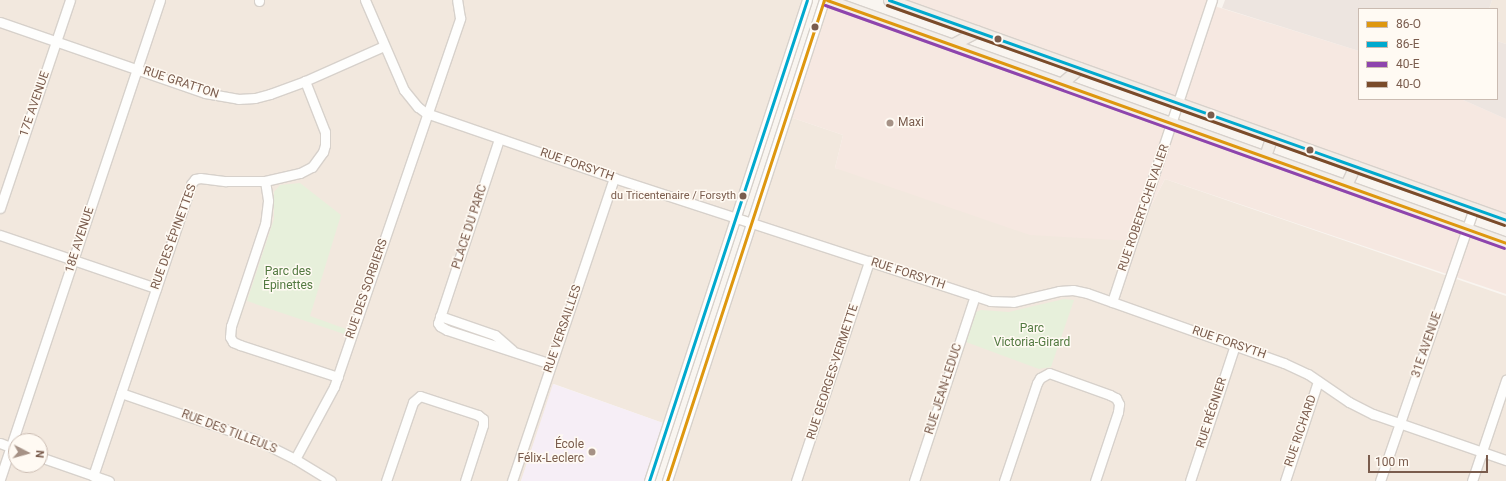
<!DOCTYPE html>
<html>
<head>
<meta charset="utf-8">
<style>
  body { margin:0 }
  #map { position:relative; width:1506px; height:481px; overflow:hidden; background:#f9f5f0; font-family:Roboto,sans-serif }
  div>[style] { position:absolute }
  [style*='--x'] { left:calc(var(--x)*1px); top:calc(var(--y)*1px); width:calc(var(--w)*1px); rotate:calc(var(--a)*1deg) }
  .residential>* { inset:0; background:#f2e8de }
  .commercial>* { inset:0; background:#f6e8e1 }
  .industrial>* { inset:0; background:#ede5e0 }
  .education>* { inset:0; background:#f6eef6 }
  .green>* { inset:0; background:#e7f0db }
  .roads { filter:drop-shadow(1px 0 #d7d1cb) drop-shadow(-1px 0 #d7d1cb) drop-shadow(0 1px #d7d1cb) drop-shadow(0 -1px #d7d1cb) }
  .minor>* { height:9px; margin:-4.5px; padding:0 4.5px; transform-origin:4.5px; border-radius:4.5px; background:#fefefd }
  .major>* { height:11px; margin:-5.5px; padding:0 5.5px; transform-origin:5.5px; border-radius:5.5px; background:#f3eee8 }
  .bus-1>* { height:3px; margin:-1.5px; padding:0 1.5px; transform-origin:1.5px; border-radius:1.5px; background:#de970f }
  .bus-2>* { height:3px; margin:-1.5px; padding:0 1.5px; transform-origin:1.5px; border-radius:1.5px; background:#00a9ce }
  .bus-3>* { height:3px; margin:-1.5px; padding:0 1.5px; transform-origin:1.5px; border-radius:1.5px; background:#8e44ad }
  .bus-4>* { height:3px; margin:-1.5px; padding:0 1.5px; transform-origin:1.5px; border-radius:1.5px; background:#7a4b2a }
  .dots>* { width:11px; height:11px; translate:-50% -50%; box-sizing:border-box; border:2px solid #fffaf3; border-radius:50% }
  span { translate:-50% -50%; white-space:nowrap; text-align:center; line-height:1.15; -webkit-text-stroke:3px #fffaf3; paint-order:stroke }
  .bus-label { font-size:11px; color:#7a5c4d }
  .right { translate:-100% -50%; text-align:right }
  .street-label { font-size:12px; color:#7a5c4d }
  .poi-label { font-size:12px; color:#7a5c4d }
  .left { translate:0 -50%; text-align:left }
  .park-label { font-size:12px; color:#537a41 }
  .legend { position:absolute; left:1358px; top:8px; width:140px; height:92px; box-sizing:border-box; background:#fffaf3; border:1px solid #cabbb1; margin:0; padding:5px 7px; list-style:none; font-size:12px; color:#7a5c4d }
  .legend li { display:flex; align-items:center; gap:8px; height:20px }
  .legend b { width:20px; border:1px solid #cabbb1 }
  .north { position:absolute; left:8px; top:433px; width:40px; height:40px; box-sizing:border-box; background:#fffaf3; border:1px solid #cabbb1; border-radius:50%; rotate:96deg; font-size:11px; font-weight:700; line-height:16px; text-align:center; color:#7a5c4d }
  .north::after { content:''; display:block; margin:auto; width:14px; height:18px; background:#a69286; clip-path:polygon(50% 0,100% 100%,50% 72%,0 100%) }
  .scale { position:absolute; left:1368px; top:455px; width:120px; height:18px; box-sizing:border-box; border:2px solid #7a5c4d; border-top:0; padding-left:5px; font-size:12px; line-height:14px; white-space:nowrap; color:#7a5c4d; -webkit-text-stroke:3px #fffaf3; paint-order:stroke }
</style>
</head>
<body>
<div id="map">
  <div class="residential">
    <i style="clip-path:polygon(evenodd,0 0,805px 0,663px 423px,554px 384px,521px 481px,0 481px,0 0,16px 441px,40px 441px,40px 465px,16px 465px,16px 441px)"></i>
    <i style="clip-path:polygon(1492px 0,1506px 0,1506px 44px,1497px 41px,1497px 9px,1489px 9px)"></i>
    <i style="clip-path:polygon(787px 116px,843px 135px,835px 168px,1133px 241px,1165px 179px,1506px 296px,1506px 481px,667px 481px)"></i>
  </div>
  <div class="commercial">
    <i style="clip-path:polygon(824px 0,1506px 238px,1506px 294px,1165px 179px,1133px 241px,1030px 235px,835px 168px,843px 135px,787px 116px)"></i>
    <i style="clip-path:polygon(889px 0,1212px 0,1211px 5px,1359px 51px,1359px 99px,1461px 99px,1506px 119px,1506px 219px)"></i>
  </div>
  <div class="industrial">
    <i style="clip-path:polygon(1225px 0,1492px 0,1489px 9px,1359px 9px,1359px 51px,1222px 8px)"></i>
    <i style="clip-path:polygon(1497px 41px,1506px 44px,1506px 119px,1461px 99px,1497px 99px)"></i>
  </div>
  <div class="education">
    <i style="clip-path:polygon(553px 384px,663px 423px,644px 481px,521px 481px)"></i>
  </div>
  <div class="green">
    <i style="clip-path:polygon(300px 183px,341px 215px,310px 316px,346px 329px,344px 334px,247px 301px,274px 219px,274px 192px,280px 185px)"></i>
    <i style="clip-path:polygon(1064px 299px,1074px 300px,1051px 367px,1039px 369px,966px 342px,976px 312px,981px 310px,1009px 312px)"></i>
  </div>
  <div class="roads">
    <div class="minor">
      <i style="--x:259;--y:0;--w:1;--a:90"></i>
      <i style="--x:365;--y:0;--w:98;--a:66.6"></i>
      <i style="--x:404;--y:90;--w:22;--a:51"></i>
      <i style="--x:418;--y:107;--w:10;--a:37"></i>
      <i style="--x:426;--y:113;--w:199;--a:19.1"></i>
      <i style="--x:614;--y:178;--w:396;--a:18.1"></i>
      <i style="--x:990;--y:301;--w:23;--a:2"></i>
      <i style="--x:1013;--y:302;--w:47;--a:-13.4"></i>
      <i style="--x:1059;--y:291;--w:14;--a:-4"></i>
      <i style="--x:1073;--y:290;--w:14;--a:12"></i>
      <i style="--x:1087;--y:293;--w:209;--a:19.6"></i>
      <i style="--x:1284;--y:363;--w:26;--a:25"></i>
      <i style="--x:1308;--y:374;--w:50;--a:34.3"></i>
      <i style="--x:1349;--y:402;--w:27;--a:27"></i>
      <i style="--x:1373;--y:414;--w:141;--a:19.1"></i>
      <i style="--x:0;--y:22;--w:217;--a:19.1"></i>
      <i style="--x:205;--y:93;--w:34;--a:10"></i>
      <i style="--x:238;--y:99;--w:17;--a:-3"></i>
      <i style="--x:255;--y:98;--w:16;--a:-15"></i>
      <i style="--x:270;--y:94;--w:37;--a:-20"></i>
      <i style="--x:305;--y:81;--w:86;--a:-23.9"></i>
      <i style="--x:499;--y:139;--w:194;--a:108.3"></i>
      <i style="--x:438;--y:323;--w:4;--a:56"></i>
      <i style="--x:440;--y:326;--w:8;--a:30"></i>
      <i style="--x:447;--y:330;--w:109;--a:18.1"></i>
      <i style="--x:265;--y:181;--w:20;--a:81"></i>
      <i style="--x:268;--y:201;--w:23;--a:97"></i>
      <i style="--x:265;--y:224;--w:108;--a:108.4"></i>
      <i style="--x:231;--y:326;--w:11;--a:95"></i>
      <i style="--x:230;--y:337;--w:6;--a:59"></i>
      <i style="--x:233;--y:342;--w:8;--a:23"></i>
      <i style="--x:240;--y:345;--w:103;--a:18.1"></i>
      <i style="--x:0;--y:208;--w:219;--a:-71.4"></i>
      <i style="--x:0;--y:235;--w:165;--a:18.8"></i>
      <i style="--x:1112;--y:302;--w:318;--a:-71.7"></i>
      <i style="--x:440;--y:316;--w:58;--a:19.1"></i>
      <i style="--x:495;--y:335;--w:23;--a:41"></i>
      <i style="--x:121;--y:393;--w:144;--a:19.1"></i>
      <i style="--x:257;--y:440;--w:42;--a:26.6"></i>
      <i style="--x:295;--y:459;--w:42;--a:31.4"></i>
      <i style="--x:0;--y:443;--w:17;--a:21"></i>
      <i style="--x:40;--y:457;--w:73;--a:19.2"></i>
      <i style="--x:295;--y:459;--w:82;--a:-61.6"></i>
      <i style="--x:334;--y:387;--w:390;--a:-71.1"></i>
      <i style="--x:460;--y:18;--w:18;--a:-99"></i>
      <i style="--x:93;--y:476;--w:308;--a:-71.4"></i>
      <i style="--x:191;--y:184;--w:6;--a:-51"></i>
      <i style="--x:195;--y:179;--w:5;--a:-11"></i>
      <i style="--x:200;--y:178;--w:26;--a:7"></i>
      <i style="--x:226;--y:181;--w:39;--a:0"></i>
      <i style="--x:265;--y:181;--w:36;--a:-13"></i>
      <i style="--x:300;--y:173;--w:13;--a:-27"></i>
      <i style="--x:312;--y:167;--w:19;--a:-54"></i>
      <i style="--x:323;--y:152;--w:7;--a:-74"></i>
      <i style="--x:325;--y:145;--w:13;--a:-90"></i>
      <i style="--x:325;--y:132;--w:55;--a:-111.4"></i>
      <i style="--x:0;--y:479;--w:505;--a:-71.53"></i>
      <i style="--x:386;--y:481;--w:83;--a:-71.1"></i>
      <i style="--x:413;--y:402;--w:9;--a:-41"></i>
      <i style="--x:420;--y:396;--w:61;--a:18.1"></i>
      <i style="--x:478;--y:415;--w:6;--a:39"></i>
      <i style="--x:483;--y:419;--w:6;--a:90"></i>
      <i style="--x:483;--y:425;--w:59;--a:107.8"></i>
      <i style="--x:512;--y:481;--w:320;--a:-71.4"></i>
      <i style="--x:649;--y:481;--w:506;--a:-71.82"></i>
      <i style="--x:667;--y:481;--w:506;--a:-71.92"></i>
      <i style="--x:796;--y:481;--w:232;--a:-71.6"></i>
      <i style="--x:914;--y:481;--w:195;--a:-71.8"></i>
      <i style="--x:1004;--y:481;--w:103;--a:-71.4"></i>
      <i style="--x:1037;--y:383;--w:6;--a:-59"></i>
      <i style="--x:1040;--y:378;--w:10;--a:-29"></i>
      <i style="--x:1049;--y:373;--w:65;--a:19.8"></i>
      <i style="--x:1110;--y:395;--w:7;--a:27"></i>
      <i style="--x:1116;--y:398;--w:7;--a:63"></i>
      <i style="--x:1119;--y:404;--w:8;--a:97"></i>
      <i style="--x:1118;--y:412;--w:73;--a:108.4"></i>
      <i style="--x:1190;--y:481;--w:143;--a:-71.7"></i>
      <i style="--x:1285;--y:481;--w:105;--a:-71.7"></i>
      <i style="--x:1380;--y:481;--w:289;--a:-71"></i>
      <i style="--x:1472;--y:481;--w:107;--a:-71.4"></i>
    </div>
    <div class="major">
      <i style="--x:827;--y:0;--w:721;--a:19.69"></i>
      <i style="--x:889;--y:0;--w:655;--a:19.62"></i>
      <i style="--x:953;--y:44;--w:27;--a:-28"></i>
      <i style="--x:1062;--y:83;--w:23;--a:-41"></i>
      <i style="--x:1265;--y:156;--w:21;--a:-71"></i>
      <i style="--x:1346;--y:185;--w:21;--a:-65"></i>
    </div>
  </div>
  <div class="bus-1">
    <i style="--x:827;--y:0;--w:721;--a:19.69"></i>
    <i style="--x:667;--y:481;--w:506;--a:-71.92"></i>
  </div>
  <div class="bus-2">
    <i style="--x:889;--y:0;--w:655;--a:19.62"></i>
    <i style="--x:649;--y:481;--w:506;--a:-71.82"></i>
  </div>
  <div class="bus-3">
    <i style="--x:825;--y:5;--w:721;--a:19.69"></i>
  </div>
  <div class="bus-4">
    <i style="--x:887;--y:5;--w:655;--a:19.62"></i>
  </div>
  <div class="dots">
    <i style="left:815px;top:27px;background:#7a5c4d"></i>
    <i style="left:998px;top:39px;background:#7a5c4d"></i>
    <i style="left:1211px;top:115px;background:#7a5c4d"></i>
    <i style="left:890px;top:123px;background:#a69286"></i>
    <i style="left:1310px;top:150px;background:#7a5c4d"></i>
    <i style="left:743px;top:196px;background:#7a5c4d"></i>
    <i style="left:592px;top:452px;background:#a69286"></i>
  </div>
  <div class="bus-label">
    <span class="right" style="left:736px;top:196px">du Tricentenaire / Forsyth</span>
  </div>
  <div class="street-label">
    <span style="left:181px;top:83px;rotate:18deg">RUE GRATTON</span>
    <span style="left:35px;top:104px;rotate:-71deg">17E AVENUE</span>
    <span style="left:577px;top:165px;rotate:19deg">RUE FORSYTH</span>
    <span style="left:1144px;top:208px;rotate:-71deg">RUE ROBERT-CHEVALIER</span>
    <span style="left:470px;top:227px;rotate:-72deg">PLACE DU PARC</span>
    <span style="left:174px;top:237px;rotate:-70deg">RUE DES ÉPINETTES</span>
    <span style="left:80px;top:240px;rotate:-72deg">18E AVENUE</span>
    <span style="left:908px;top:274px;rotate:18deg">RUE FORSYTH</span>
    <span style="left:367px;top:289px;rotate:-71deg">RUE DES SORBIERS</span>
    <span style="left:563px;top:329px;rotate:-71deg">RUE VERSAILLES</span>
    <span style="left:1229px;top:343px;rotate:19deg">RUE FORSYTH</span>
    <span style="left:1427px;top:345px;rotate:-71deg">31E AVENUE</span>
    <span style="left:833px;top:372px;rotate:-72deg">RUE GEORGES-VERMETTE</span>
    <span style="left:944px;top:389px;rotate:-72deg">RUE JEAN-LEDUC</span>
    <span style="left:1212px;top:413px;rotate:-72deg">RUE RÉGNIER</span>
    <span style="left:1301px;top:431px;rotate:-71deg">RUE RICHARD</span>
    <span style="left:229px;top:432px;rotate:21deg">RUE DES TILLEULS</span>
  </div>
  <div class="poi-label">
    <span class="left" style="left:898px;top:123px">Maxi</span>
    <span class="right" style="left:584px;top:452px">École<br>Félix-Leclerc</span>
  </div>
  <div class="park-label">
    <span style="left:288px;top:279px">Parc des<br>Épinettes</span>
    <span style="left:1032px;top:336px">Parc<br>Victoria-Girard</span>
  </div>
  <ul class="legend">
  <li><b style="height:5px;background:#de970f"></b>86-O</li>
  <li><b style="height:5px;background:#00a9ce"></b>86-E</li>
  <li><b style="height:5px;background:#8e44ad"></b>40-E</li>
  <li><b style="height:5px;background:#7a4b2a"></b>40-O</li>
  </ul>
  <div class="north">N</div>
  <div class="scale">100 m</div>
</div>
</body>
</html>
